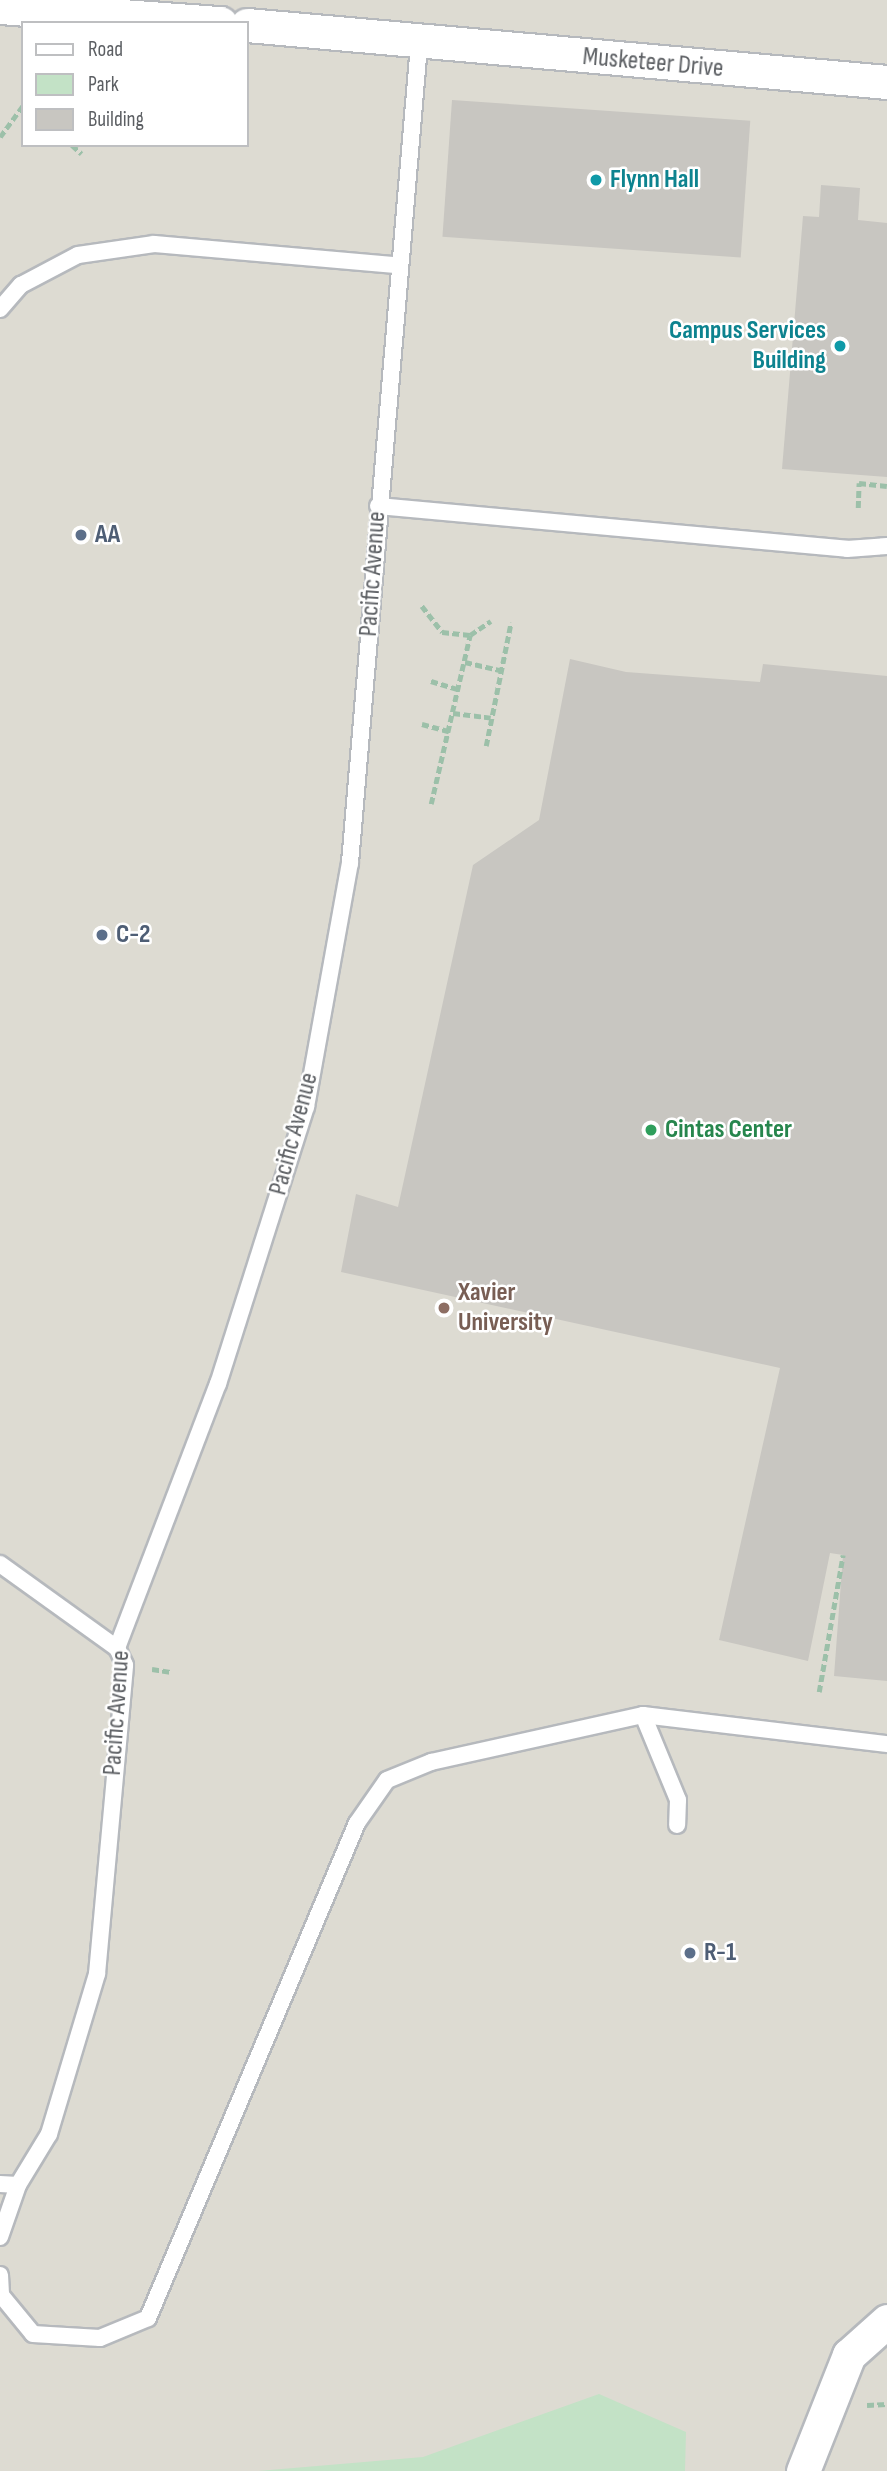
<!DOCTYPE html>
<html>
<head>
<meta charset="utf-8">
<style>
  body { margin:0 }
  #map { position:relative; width:887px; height:2471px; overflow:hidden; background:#edece4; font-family:"Sofia Sans Condensed",sans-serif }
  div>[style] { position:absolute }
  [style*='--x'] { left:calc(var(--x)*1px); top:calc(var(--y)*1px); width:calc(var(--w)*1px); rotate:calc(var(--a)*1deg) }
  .education>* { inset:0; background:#dddbd2 }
  .green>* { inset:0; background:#c3e2c6 }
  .building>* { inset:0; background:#c8c6c1; transform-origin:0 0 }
  .path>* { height:4.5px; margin-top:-2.25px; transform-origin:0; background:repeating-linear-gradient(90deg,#9cc0a9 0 7px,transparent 0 10.5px) }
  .roads { filter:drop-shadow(2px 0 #b6b9bd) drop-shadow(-2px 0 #b6b9bd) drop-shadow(0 2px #b6b9bd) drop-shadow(0 -2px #b6b9bd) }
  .service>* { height:16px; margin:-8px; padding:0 8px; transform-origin:8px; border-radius:8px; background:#fff }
  .minor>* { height:33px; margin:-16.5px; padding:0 16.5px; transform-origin:16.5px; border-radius:16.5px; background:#fff }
  .dots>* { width:19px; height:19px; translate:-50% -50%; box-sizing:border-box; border:4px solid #fff; border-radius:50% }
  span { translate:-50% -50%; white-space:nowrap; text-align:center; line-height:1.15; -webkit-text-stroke:5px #fff; paint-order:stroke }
  .street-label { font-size:26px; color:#5c5f63 }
  .culture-label { font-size:26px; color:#0d838f; font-weight:700 }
  .left { translate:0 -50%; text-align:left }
  .right { translate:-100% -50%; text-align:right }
  .service-label { font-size:26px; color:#4e5e75; font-weight:700 }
  .leisure-label { font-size:26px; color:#27864d; font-weight:700 }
  .education-label { font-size:26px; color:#785e54; font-weight:700 }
  .legend { position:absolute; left:21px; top:21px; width:228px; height:126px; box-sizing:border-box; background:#fff; border:2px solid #bebfc1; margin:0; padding:9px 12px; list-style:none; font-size:21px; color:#5c5f63 }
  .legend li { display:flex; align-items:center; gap:14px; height:35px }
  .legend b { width:35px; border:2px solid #bebfc1 }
</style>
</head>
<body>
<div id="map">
  <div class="education">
    <i style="clip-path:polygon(evenodd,0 0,887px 0,887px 2471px,0 2471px,0 0,23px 23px,247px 23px,247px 145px,23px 145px,23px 23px)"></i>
  </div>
  <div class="green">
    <i style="clip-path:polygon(599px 2394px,686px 2432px,685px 2471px,258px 2471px,423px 2457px)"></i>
  </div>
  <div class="building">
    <i style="left:452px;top:100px;width:299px;height:137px;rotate:4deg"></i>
    <i style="clip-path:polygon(821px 185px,860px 188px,858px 220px,887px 223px,887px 477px,782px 469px,803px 216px,819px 217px)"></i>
    <i style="clip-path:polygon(570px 659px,626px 672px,760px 682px,763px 664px,887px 676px,887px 1681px,834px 1676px,843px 1555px,830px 1553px,808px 1661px,719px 1640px,780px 1368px,341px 1272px,356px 1194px,398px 1207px,473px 865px,539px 820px)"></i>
  </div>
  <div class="path">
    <i style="--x:0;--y:137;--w:39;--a:-54"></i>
    <i style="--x:72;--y:145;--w:13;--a:42"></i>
    <i style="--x:858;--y:508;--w:25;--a:-88"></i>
    <i style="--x:859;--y:483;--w:28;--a:6"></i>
    <i style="--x:422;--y:606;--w:33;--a:52"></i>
    <i style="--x:442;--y:632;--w:28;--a:6"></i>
    <i style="--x:470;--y:635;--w:25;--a:-34"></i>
    <i style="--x:465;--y:662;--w:37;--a:13"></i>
    <i style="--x:431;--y:681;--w:28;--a:17"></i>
    <i style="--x:453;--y:713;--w:38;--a:7"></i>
    <i style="--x:422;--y:724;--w:28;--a:15"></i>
    <i style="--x:486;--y:746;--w:126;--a:-78.6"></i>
    <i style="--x:431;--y:804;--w:173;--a:-77"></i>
    <i style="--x:152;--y:1669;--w:20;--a:9"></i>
    <i style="--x:819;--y:1692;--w:139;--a:-80.1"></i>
    <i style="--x:867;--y:2405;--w:20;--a:-3"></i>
  </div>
  <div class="roads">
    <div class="service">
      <i style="--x:0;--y:309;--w:32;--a:-49"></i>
      <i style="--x:21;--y:285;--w:64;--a:-27.8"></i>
      <i style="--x:78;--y:255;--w:77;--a:-8.2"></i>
      <i style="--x:154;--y:244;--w:243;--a:5"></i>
      <i style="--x:378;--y:506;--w:471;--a:5.2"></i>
      <i style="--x:847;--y:549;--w:40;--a:-4.3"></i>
      <i style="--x:0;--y:1564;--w:144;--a:35.7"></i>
      <i style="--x:643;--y:1715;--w:92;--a:67.6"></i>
      <i style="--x:678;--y:1800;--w:25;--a:92"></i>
      <i style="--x:0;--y:2184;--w:18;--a:3"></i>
      <i style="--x:0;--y:2237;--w:55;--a:-70.9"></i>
      <i style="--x:18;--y:2185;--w:60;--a:-58.7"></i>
      <i style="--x:49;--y:2134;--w:167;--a:-73.3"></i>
      <i style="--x:97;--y:1974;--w:310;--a:-84.8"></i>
      <i style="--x:125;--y:1665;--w:19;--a:-115"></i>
      <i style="--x:117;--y:1648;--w:283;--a:-69.1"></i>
      <i style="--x:218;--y:1384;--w:291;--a:-72.4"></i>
      <i style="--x:306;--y:1107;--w:248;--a:-79.8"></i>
      <i style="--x:350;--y:863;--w:822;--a:-85.18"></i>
      <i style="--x:0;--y:2275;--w:20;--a:87"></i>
      <i style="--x:1;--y:2295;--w:50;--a:50.6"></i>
      <i style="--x:33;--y:2334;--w:67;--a:3.4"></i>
      <i style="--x:100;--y:2338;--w:52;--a:-22.6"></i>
      <i style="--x:148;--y:2318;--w:537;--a:-67.11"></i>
      <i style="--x:357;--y:1823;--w:52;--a:-55.1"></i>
      <i style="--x:387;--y:1780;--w:48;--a:-22.2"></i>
      <i style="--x:431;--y:1762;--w:217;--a:-12.5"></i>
      <i style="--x:643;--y:1715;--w:246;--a:6.8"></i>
    </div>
    <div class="minor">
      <i style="--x:0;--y:7;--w:221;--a:4.2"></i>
      <i style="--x:247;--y:25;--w:643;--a:5.09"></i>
      <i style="--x:803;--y:2471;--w:125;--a:-68.4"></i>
      <i style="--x:849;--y:2355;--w:51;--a:-41.8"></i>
    </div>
  </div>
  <div class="dots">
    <i style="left:596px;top:180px;background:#0f9aa8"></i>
    <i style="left:840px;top:346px;background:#0f9aa8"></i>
    <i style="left:81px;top:535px;background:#5c6f8a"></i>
    <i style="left:102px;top:935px;background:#5c6f8a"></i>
    <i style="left:651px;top:1130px;background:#2e9e5b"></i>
    <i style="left:444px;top:1308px;background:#8d6e63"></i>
    <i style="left:690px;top:1953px;background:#5c6f8a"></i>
  </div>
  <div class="street-label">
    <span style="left:653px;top:63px;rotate:5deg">Musketeer Drive</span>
    <span style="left:373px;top:574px;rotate:-86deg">Pacific Avenue</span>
    <span style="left:294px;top:1134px;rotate:-75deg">Pacific Avenue</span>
    <span style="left:117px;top:1713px;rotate:-86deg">Pacific Avenue</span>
  </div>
  <div class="culture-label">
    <span class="left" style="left:610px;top:180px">Flynn Hall</span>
    <span class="right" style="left:826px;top:346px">Campus Services<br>Building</span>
  </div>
  <div class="service-label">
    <span class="left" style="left:95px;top:535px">AA</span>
    <span class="left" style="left:116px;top:935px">C-2</span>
    <span class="left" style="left:704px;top:1953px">R-1</span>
  </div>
  <div class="leisure-label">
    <span class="left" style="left:665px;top:1130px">Cintas Center</span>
  </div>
  <div class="education-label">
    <span class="left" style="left:458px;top:1308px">Xavier<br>University</span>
  </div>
  <ul class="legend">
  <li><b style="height:9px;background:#fff"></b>Road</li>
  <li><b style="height:19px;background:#c3e2c6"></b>Park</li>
  <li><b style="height:19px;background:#c8c6c1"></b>Building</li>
  </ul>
</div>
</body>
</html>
